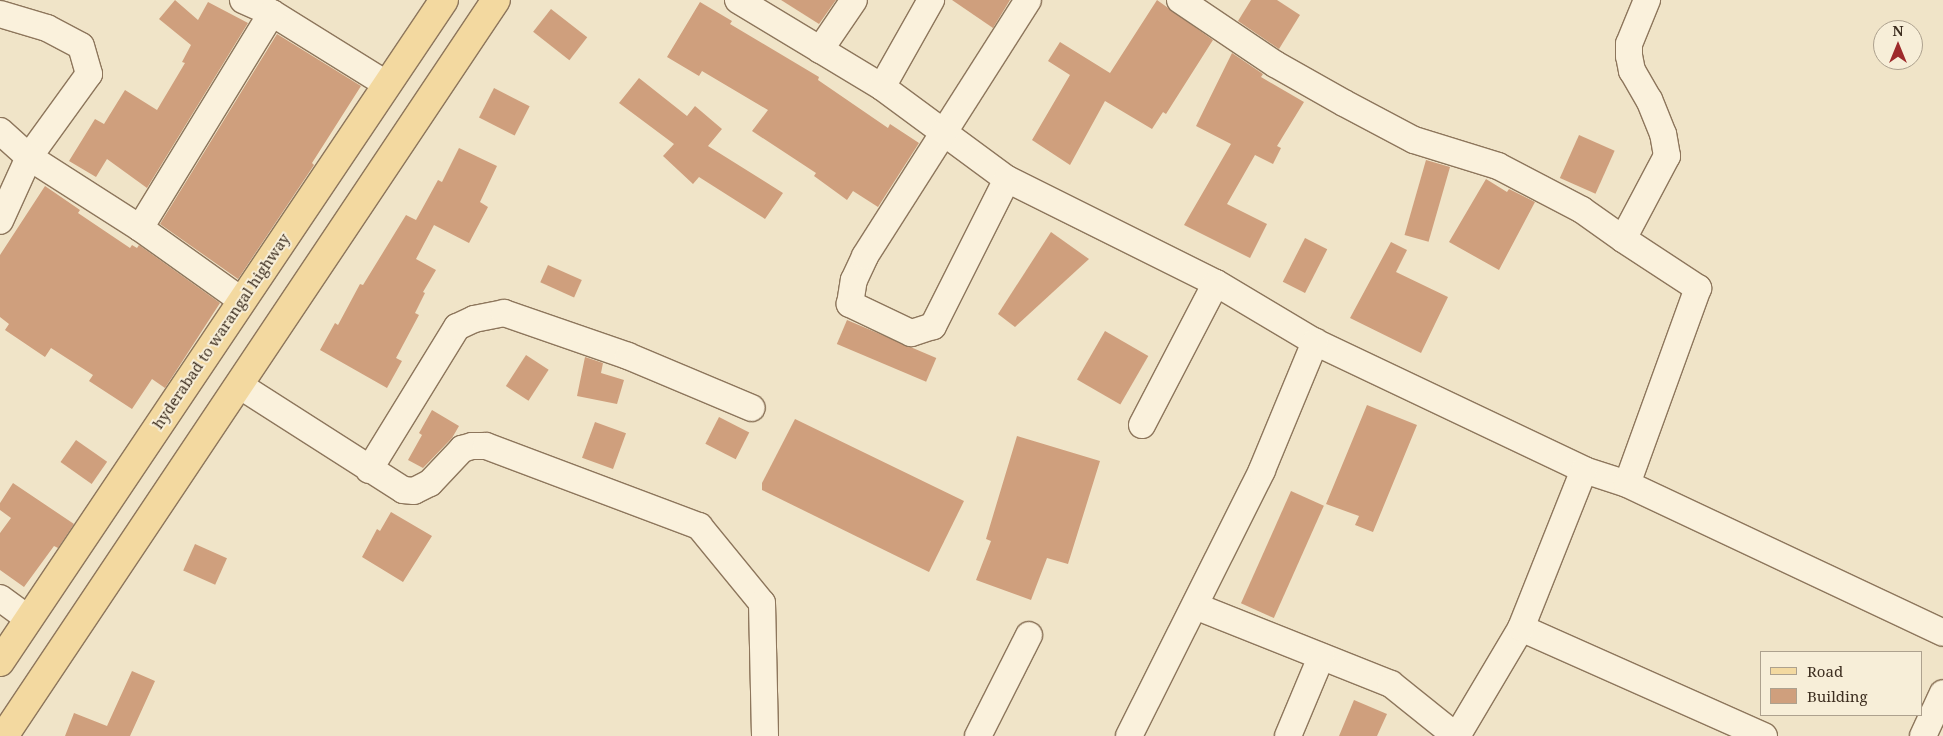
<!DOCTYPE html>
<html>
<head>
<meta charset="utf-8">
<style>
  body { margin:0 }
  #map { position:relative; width:1943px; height:736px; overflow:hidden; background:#f0e4c8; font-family:"Noto Serif",serif }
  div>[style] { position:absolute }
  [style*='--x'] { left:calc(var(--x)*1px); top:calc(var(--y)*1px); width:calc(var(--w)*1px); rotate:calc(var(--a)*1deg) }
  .building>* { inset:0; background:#cf9f7d; transform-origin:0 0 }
  .roads { filter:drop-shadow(1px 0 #8d765c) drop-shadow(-1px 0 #8d765c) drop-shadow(0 1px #8d765c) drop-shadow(0 -1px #8d765c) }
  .minor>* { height:26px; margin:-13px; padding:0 13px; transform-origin:13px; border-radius:13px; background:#faf1dc }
  .major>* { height:28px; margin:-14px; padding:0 14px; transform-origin:14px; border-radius:14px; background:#f3d9a0 }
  span { translate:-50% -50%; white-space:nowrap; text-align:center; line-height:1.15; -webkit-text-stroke:4px #f7eed8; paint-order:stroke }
  .street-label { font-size:15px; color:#3d2e20 }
  .legend { position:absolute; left:1760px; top:651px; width:162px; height:65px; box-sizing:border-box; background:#f7eed8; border:1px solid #ada18e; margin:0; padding:6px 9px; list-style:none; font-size:15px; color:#3d2e20 }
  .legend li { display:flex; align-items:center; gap:10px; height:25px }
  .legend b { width:25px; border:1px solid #ada18e }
  .north { position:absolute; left:1873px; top:20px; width:50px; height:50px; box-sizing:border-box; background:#f7eed8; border:1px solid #ada18e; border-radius:50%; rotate:0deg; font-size:14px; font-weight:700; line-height:20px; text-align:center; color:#3d2e20 }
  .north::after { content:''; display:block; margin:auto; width:18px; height:22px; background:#9e2a2b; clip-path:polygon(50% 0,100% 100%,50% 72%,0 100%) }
</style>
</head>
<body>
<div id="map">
  <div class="building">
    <i style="clip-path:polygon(175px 0,198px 20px,208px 2px,248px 23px,147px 188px,107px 159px,96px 177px,69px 161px,95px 119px,104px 124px,125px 90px,157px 110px,185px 63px,182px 62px,191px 45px,159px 19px)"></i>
    <i style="clip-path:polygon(781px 0,836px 0,819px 24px)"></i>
    <i style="clip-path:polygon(952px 0,1010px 0,993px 28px)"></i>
    <i style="clip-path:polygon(1157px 0,1213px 40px,1166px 114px,1163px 112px,1152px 129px,1105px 101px,1070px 165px,1032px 140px,1070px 75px,1048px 61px,1060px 42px,1110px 73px)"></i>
    <i style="clip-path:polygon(1251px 0,1277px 0,1300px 15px,1279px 49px,1238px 21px)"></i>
    <i style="clip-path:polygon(700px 2px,732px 21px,730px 24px,819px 77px,818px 80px,888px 128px,890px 124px,919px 143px,878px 207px,853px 191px,847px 200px,814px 176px,816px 173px,752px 131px,768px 110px,702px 71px,699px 76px,667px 57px)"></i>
    <i style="left:551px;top:9px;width:46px;height:29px;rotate:38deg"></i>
    <i style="clip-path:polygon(277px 34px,361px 86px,312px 163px,314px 165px,238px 279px,160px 224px)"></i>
    <i style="clip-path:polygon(1232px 53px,1263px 74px,1261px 77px,1304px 102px,1277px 146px,1281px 148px,1273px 164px,1255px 155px,1227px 204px,1267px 224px,1250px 258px,1184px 225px,1231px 144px,1196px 126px)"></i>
    <i style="clip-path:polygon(639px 78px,687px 116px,695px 106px,722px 129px,708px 146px,783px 193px,765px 219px,699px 177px,693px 184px,663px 156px,674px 144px,619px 103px)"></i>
    <i style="left:494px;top:88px;width:40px;height:33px;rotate:27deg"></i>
    <i style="left:1579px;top:135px;width:39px;height:47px;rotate:24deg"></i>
    <i style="clip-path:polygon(459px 148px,497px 166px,480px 202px,488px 207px,469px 243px,434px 225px,416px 259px,436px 270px,423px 292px,425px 293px,415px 313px,419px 315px,396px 358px,402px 361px,387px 388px,320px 350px,335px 323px,338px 325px,360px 284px,363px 285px,406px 215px,416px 220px,438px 180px,442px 182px)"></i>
    <i style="left:1426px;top:160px;width:25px;height:78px;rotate:16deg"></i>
    <i style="clip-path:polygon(1486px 179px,1507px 192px,1509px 189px,1535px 202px,1499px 270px,1449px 242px)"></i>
    <i style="clip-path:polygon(45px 186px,80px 210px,78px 213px,130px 248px,132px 245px,137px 248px,139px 245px,220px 303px,165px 388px,152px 379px,132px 409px,89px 381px,93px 375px,51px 348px,45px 357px,5px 330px,9px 324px,0 317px,0 255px)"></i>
    <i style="clip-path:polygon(1051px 232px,1089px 259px,1015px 327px,998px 314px)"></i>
    <i style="left:1305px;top:238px;width:25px;height:49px;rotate:27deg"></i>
    <i style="clip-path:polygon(1391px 242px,1407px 250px,1396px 272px,1448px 297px,1421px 353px,1350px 318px)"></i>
    <i style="left:548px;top:265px;width:37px;height:19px;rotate:24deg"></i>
    <i style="left:847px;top:320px;width:97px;height:26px;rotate:23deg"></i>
    <i style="left:1105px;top:331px;width:50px;height:56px;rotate:30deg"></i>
    <i style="left:526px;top:355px;width:27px;height:37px;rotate:33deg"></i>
    <i style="clip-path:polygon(585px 357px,603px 363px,601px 373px,624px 380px,617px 404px,577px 396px)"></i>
    <i style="clip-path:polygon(1367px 405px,1417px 425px,1373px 532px,1355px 525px,1359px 516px,1326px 504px)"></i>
    <i style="clip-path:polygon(432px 410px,459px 426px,452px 438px,423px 468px,408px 460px,422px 435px,419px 433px)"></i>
    <i style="left:719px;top:417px;width:34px;height:30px;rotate:27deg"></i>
    <i style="clip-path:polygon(795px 419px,964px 501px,929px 572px,762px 490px,762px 483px)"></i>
    <i style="left:595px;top:422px;width:33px;height:38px;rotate:20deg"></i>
    <i style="clip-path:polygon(1017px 436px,1100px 461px,1068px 564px,1047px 558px,1031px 600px,976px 580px,991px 541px,986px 539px)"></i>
    <i style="left:76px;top:440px;width:38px;height:27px;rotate:35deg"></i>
    <i style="clip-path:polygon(13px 483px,74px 524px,58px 548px,54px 546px,24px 587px,0 570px,0 533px,11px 518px,0 510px,0 503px)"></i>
    <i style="left:1291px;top:491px;width:36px;height:123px;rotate:24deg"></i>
    <i style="clip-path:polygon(391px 512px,432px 536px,403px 582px,362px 557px,377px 529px,380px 531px)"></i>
    <i style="left:195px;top:544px;width:35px;height:29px;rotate:24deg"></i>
    <i style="clip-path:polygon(132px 671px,155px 681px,130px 736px,65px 736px,74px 713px,107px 726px)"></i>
    <i style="clip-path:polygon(1354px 700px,1387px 714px,1377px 736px,1339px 736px)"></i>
  </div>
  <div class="roads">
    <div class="minor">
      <i style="--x:243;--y:0;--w:32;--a:24"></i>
      <i style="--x:272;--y:13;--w:134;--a:31.9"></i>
      <i style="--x:738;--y:0;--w:168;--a:31.1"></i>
      <i style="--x:882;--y:87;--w:155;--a:36.4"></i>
      <i style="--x:1007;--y:179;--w:233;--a:26.5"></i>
      <i style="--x:1216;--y:283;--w:115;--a:30.8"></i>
      <i style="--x:1315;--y:342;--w:298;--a:25.4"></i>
      <i style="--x:1584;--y:470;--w:45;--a:18"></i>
      <i style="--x:1627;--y:484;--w:349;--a:25.2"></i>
      <i style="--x:1180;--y:0;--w:115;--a:34"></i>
      <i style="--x:1275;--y:64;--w:79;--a:29.5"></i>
      <i style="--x:1344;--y:103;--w:79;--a:27.9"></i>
      <i style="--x:1414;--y:140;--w:88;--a:17.2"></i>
      <i style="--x:1498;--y:166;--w:95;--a:27.6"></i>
      <i style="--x:1582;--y:210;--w:50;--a:35.3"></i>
      <i style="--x:1623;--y:239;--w:90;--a:33.2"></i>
      <i style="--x:1698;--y:288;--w:208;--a:109.9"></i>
      <i style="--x:0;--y:14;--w:49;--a:16.6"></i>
      <i style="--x:47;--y:28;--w:38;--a:28"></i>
      <i style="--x:81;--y:46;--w:29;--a:74"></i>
      <i style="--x:89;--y:74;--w:102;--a:125.9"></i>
      <i style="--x:29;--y:157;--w:132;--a:32.6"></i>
      <i style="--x:140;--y:228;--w:124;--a:35.5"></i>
      <i style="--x:820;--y:50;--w:60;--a:-55.8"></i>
      <i style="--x:882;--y:87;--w:100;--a:-60.6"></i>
      <i style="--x:0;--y:131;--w:39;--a:42"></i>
      <i style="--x:29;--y:157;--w:70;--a:114.4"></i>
      <i style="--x:1007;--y:179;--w:165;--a:116.7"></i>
      <i style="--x:933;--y:326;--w:23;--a:162"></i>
      <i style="--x:911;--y:333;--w:68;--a:-154.6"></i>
      <i style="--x:850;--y:304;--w:24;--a:-81"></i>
      <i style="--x:854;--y:280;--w:26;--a:-65"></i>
      <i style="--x:865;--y:256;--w:303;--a:-57.5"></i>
      <i style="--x:140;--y:228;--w:252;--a:-58.5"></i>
      <i style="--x:1623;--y:239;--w:94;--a:-62.1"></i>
      <i style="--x:1667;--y:156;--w:22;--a:-100"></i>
      <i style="--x:1663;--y:134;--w:37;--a:-112"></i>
      <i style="--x:1649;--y:100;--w:34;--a:-120"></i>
      <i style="--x:1632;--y:71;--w:15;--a:-101"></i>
      <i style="--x:1629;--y:56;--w:12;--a:-90"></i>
      <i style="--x:1629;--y:44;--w:48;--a:-67.8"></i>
      <i style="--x:239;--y:385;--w:195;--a:32.6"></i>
      <i style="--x:403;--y:490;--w:11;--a:5"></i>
      <i style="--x:414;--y:491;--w:18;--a:-27"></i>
      <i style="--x:430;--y:483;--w:47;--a:-46.7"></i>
      <i style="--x:462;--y:449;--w:10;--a:-17"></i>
      <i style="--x:472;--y:446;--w:14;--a:0"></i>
      <i style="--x:486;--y:446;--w:228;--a:20.6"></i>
      <i style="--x:699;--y:526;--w:99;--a:50.7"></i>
      <i style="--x:762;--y:603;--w:133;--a:88.7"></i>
      <i style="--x:1142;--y:425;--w:160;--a:-62.5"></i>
      <i style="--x:369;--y:470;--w:168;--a:-58.4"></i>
      <i style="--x:457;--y:327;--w:19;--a:-25"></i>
      <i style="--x:474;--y:319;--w:31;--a:-11"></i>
      <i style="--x:504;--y:313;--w:131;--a:19.1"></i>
      <i style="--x:628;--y:356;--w:134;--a:22.8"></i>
      <i style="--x:0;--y:598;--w:36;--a:36"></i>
      <i style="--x:1195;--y:606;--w:211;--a:21.7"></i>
      <i style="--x:1391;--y:684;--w:83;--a:38.7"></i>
      <i style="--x:1521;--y:628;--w:266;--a:24"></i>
      <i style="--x:978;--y:736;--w:113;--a:-63.2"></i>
      <i style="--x:1129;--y:736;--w:297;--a:-63.4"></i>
      <i style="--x:1262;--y:470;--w:139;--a:-67.5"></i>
      <i style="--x:1288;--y:736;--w:86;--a:-67.3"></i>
      <i style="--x:1457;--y:736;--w:126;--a:-59.3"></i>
      <i style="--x:1521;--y:628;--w:170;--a:-68.3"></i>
      <i style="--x:1923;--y:736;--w:47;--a:-65.1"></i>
    </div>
    <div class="major">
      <i style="--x:0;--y:662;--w:797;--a:-56.15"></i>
      <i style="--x:4;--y:736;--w:885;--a:-56.24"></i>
    </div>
  </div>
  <div class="street-label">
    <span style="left:221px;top:331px;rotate:-56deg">hyderabad to warangal highway</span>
  </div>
  <ul class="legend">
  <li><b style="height:6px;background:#f3d9a0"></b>Road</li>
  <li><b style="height:14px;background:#cf9f7d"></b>Building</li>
  </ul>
  <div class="north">N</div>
</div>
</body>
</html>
